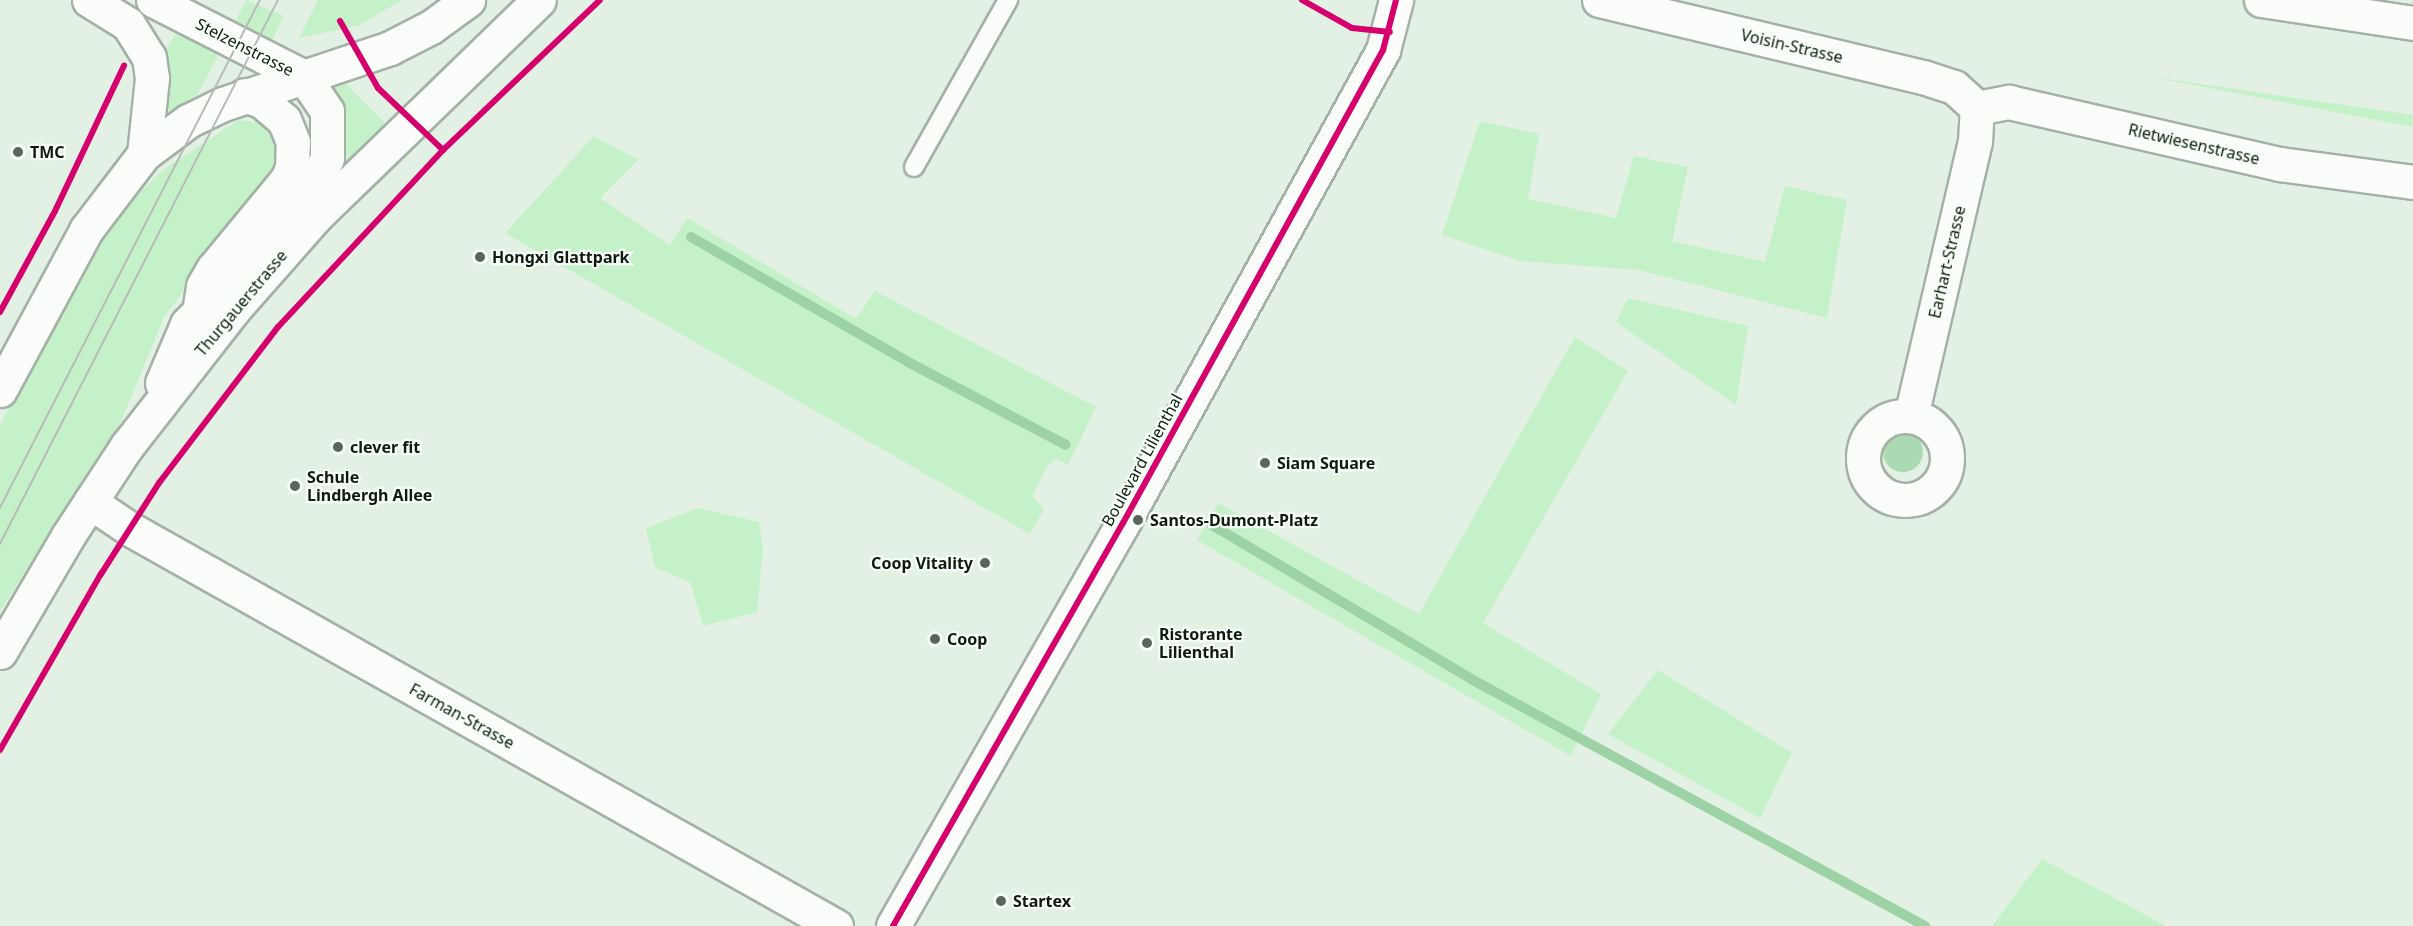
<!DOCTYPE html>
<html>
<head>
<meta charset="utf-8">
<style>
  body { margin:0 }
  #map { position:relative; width:2413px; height:926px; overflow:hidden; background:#e3f0e4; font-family:"Noto Sans",sans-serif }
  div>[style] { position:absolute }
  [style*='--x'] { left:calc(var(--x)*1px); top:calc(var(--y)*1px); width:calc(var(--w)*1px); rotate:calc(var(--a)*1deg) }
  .green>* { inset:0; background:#c5f1c9 }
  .forest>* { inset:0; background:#abd9b1 }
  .round { border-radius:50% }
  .stream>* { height:10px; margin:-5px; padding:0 5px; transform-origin:5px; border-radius:5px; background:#9dd3a4 }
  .roads { filter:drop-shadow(2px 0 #a5b0a6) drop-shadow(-2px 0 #a5b0a6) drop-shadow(0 2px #a5b0a6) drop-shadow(0 -2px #a5b0a6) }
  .lane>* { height:18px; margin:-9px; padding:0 9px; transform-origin:9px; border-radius:9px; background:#fbfdfb }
  .street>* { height:33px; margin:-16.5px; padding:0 16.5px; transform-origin:16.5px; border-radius:16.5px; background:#fbfdfb }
  .street>.ring { margin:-16.5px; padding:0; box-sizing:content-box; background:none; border:33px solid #fbfdfb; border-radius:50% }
  .secondary>* { height:33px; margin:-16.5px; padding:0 16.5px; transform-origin:16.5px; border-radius:16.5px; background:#fbfdfb }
  .highway>* { height:33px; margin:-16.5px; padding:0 16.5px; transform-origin:16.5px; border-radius:16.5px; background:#fbfdfb }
  .tram>* { height:1.5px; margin:-0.75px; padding:0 0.75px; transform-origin:0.75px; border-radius:0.75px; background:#b8bab8 }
  .cycleway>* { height:6px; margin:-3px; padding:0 3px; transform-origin:3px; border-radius:3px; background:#d6006c }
  .dots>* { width:16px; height:16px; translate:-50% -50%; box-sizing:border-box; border:3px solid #f5fff5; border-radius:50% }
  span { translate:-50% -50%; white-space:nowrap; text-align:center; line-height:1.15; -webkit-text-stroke:4.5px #f5fff5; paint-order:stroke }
  .street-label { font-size:16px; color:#111a12 }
  .poi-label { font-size:16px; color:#111a12; font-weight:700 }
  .left { translate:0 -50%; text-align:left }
  .right { translate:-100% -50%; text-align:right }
</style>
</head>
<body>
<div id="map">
  <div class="green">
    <i style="clip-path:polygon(246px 0,284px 16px,272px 40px,232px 28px)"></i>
    <i style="clip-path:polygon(318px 0,402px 0,360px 25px,299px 38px)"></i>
    <i style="clip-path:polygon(181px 26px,222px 48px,197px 95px,168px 112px,163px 54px)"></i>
    <i style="clip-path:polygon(2146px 76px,2413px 115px,2413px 127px)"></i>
    <i style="clip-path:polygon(346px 84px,387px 125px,346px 164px,341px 161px,328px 89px)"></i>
    <i style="clip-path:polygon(239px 120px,259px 123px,274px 137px,276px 170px,164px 317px,118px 429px,0 611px,0 426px,7px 411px,100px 244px,129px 203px,163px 170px)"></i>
    <i style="clip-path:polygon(1480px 121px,1539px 134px,1528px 199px,1616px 218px,1634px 156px,1688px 167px,1672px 241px,1765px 262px,1785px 186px,1847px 200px,1827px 318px,1639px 270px,1521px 261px,1442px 235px)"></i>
    <i style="clip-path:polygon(594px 136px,638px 160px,600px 198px,670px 245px,687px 218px,856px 319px,875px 291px,1096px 407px,1068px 465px,1056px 459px,1047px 466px,1032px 496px,1044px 509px,1030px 534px,505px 233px)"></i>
    <i style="clip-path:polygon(1628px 298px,1748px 326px,1736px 405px,1616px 322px)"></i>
    <i style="clip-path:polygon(1575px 337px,1628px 371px,1483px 623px,1601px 694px,1571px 756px,1197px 540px,1218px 503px,1419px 614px)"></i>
    <i style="clip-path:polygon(698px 508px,759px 522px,763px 548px,757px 612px,703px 626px,691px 583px,655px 567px,646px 528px)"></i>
    <i style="clip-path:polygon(1658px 670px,1792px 753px,1760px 818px,1608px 734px)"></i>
    <i style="clip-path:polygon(2042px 859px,2166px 926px,1992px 926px)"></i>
  </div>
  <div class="forest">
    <i class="round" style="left:1883px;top:432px;width:40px;height:40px"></i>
  </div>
  <div class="stream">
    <i style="--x:691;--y:237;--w:250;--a:29.9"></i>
    <i style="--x:908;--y:362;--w:178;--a:27.7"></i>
    <i style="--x:1212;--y:525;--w:301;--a:30.7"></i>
    <i style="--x:1471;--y:679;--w:517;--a:28.55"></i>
  </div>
  <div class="roads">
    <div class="lane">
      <i style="--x:914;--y:167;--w:192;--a:-60.6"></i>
    </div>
    <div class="street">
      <i style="--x:89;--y:0;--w:46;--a:31.6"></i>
      <i style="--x:128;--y:24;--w:39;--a:58"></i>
      <i style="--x:149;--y:57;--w:21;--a:82"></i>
      <i style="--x:152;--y:78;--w:76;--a:96"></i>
      <i style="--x:153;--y:0;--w:169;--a:27"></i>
      <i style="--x:304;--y:77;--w:41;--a:55.9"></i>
      <i style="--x:327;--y:111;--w:47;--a:90"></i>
      <i style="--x:327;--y:158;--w:22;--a:114"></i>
      <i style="--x:318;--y:178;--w:179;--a:131.6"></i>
      <i style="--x:1599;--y:0;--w:333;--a:13.4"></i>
      <i style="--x:1923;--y:77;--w:33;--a:18"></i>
      <i style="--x:1954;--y:87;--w:31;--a:42"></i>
      <i style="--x:1977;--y:108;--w:33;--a:-11"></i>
      <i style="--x:2009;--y:102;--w:278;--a:12.9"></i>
      <i style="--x:2280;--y:164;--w:134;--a:7.7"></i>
      <i class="ring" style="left:1863px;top:416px;width:51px;height:51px"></i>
      <i style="--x:1911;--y:416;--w:281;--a:-76.9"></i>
      <i style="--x:1975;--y:142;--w:34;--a:-87"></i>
      <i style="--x:90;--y:502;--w:48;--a:34"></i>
      <i style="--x:130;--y:529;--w:810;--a:29.35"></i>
      <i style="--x:893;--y:926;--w:464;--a:-60.3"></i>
      <i style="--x:1123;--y:523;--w:540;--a:-61.2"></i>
      <i style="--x:1383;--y:50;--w:52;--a:-75.4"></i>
    </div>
    <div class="secondary">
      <i style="--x:162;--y:383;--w:64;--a:-67"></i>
      <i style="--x:187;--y:324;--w:17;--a:-45"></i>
      <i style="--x:199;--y:312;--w:26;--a:-81"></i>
      <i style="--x:203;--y:286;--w:20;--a:-60"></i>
      <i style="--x:213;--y:269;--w:118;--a:-50.5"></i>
      <i style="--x:288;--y:178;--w:12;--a:-70"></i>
      <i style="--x:292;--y:167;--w:25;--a:-88"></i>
      <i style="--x:293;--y:142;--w:24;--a:-112"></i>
      <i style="--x:284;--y:120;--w:30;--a:-140"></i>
      <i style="--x:261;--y:101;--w:17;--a:-159"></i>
      <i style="--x:0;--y:390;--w:182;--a:-61.7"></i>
      <i style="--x:86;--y:230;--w:96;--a:-52.7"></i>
      <i style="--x:144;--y:154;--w:55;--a:-36.9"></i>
      <i style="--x:188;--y:121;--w:39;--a:-26"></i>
      <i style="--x:223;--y:104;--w:176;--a:-18.5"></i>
      <i style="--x:390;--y:48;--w:46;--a:-27.1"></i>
      <i style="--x:431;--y:27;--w:46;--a:-36.1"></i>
      <i style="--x:0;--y:652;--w:134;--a:-59.6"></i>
      <i style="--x:68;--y:536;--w:108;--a:-56.8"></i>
      <i style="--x:127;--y:446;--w:174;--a:-52"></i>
      <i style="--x:234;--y:309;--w:124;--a:-48.6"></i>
      <i style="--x:316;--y:216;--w:310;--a:-44.1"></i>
    </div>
    <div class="highway">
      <i style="--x:2261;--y:0;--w:154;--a:8.6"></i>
    </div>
  </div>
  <div class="tram">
    <i style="--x:0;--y:508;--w:571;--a:-62.9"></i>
    <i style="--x:0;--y:544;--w:611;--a:-62.93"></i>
  </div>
  <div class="cycleway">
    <i style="--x:1302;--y:0;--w:57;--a:29.2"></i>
    <i style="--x:1352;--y:28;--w:38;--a:6"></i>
    <i style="--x:340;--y:21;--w:77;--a:60.4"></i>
    <i style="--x:378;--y:88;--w:90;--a:43.6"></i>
    <i style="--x:0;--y:312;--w:115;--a:-61.4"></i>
    <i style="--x:55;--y:211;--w:161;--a:-64.6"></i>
    <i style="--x:0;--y:750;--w:203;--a:-60.2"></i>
    <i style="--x:101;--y:574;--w:108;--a:-57.5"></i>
    <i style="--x:159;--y:483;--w:196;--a:-52.7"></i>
    <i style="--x:278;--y:327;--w:242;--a:-47"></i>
    <i style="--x:443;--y:150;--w:217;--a:-43.7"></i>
    <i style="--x:893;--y:926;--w:464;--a:-60.3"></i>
    <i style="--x:1123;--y:523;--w:540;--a:-61.2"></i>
    <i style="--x:1383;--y:50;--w:52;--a:-75.4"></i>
  </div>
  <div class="dots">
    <i style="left:18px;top:152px;background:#5a655c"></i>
    <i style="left:480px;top:257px;background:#5a655c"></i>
    <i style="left:338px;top:447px;background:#5a655c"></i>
    <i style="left:1265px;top:463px;background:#5a655c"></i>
    <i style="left:295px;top:486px;background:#5a655c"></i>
    <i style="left:1138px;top:520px;background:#5a655c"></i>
    <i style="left:985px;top:563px;background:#5a655c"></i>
    <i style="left:935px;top:639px;background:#5a655c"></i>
    <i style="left:1147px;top:643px;background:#5a655c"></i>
    <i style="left:1001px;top:901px;background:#5a655c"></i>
  </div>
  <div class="street-label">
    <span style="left:1792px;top:46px;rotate:13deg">Voisin-Strasse</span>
    <span style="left:245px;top:47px;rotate:27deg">Stelzenstrasse</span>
    <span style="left:2194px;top:144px;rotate:13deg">Rietwiesenstrasse</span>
    <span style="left:1947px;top:262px;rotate:-77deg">Earhart-Strasse</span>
    <span style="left:241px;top:303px;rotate:-50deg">Thurgauerstrasse</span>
    <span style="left:1142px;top:460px;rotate:-61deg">Boulevard Lilienthal</span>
    <span style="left:462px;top:716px;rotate:29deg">Farman-Strasse</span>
  </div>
  <div class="poi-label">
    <span class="left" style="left:30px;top:152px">TMC</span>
    <span class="left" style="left:492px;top:257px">Hongxi Glattpark</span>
    <span class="left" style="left:350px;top:447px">clever fit</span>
    <span class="left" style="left:1277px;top:463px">Siam Square</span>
    <span class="left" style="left:307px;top:486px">Schule<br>Lindbergh Allee</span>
    <span class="left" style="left:1150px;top:520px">Santos-Dumont-Platz</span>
    <span class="right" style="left:973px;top:563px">Coop Vitality</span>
    <span class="left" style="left:1159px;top:643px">Ristorante<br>Lilienthal</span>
    <span class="left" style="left:947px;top:639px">Coop</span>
    <span class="left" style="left:1013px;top:901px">Startex</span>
  </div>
</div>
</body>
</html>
